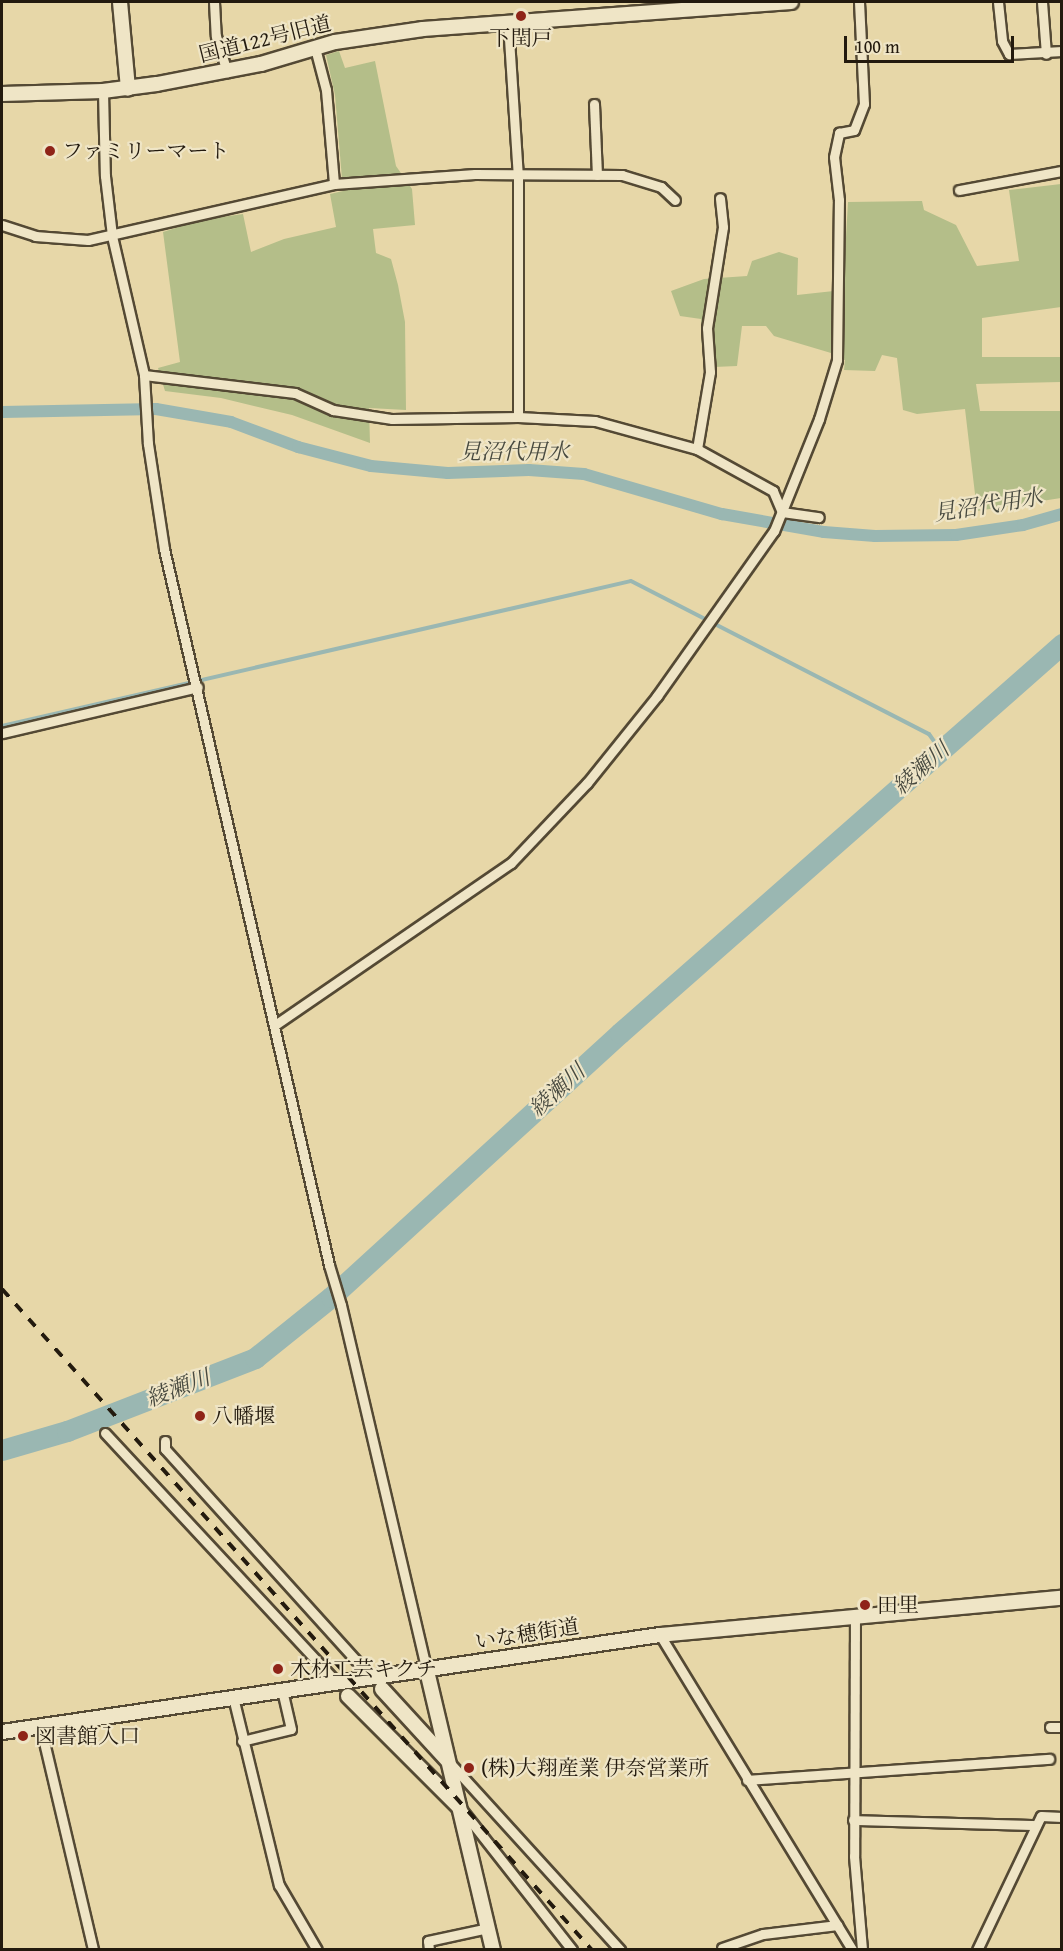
<!DOCTYPE html>
<html>
<head>
<meta charset="utf-8">
<style>
  body { margin:0 }
  #map { position:relative; width:1063px; height:1951px; overflow:hidden; background:#e7d7a8; font-family:"Gentium Book Plus","Noto Serif JP",serif }
  div>[style] { position:absolute }
  [style*='--x'] { left:calc(var(--x)*1px); top:calc(var(--y)*1px); width:calc(var(--w)*1px); rotate:calc(var(--a)*1deg) }
  .green>* { inset:0; background:#b4be89 }
  .stream>* { height:4px; margin:-2px; padding:0 2px; transform-origin:2px; border-radius:2px; background:#9ab7b2 }
  .canal>* { height:12px; margin:-6px; padding:0 6px; transform-origin:6px; border-radius:6px; background:#9ab7b2 }
  .river>* { height:21px; margin:-10.5px; padding:0 10.5px; transform-origin:10.5px; border-radius:10.5px; background:#9ab7b2 }
  .roads { filter:drop-shadow(2px 0 #544934) drop-shadow(-2px 0 #544934) drop-shadow(0 2px #544934) drop-shadow(0 -2px #544934) }
  .street>* { height:9px; margin:-4.5px; padding:0 4.5px; transform-origin:4.5px; border-radius:4.5px; background:#efe5c6 }
  .secondary>* { height:14px; margin:-7px; padding:0 7px; transform-origin:7px; border-radius:7px; background:#efe5c6 }
  .rail>* { height:4px; margin-top:-2px; transform-origin:0; background:repeating-linear-gradient(90deg,#231a0e 0 10px,transparent 0 20px) }
  .dots>* { width:16px; height:16px; translate:-50% -50%; box-sizing:border-box; border:3px solid #efe5c6; border-radius:50% }
  span { translate:-50% -50%; white-space:nowrap; text-align:center; line-height:1.15; -webkit-text-stroke:4.5px #efe5c6; paint-order:stroke }
  .poi-label { font-size:21px; color:#231a0e }
  .left { translate:0 -50%; text-align:left }
  .street-label { font-size:21px; color:#231a0e }
  .water-label { font-size:22px; color:#47493f; font-style:italic }
  .frame { position:absolute; inset:0; border:3px solid #231a0e; pointer-events:none }
  .scale { position:absolute; left:844px; top:36px; width:170px; height:27px; box-sizing:border-box; border:3px solid #231a0e; border-top:0; padding-left:8px; font-size:18px; line-height:21px; white-space:nowrap; color:#231a0e; -webkit-text-stroke:4px #efe5c6; paint-order:stroke }
</style>
</head>
<body>
<div id="map">
  <div class="green">
    <i style="clip-path:polygon(339px 51px,345px 68px,375px 61px,396px 166px,412px 189px,415px 225px,373px 229px,376px 253px,391px 259px,398px 285px,405px 322px,406px 410px,369px 408px,370px 443px,292px 415px,221px 398px,165px 391px,158px 368px,180px 362px,163px 232px,201px 220px,243px 214px,251px 252px,284px 239px,336px 227px,330px 194px,343px 191px,335px 95px,326px 55px)"></i>
    <i style="clip-path:polygon(1061px 184px,1061px 307px,982px 318px,982px 357px,1061px 357px,1061px 382px,976px 384px,980px 411px,1061px 411px,1061px 498px,977px 511px,965px 409px,917px 414px,903px 410px,897px 358px,882px 355px,875px 371px,844px 370px,845px 360px,831px 353px,774px 336px,766px 326px,742px 326px,737px 366px,714px 367px,702px 351px,701px 319px,680px 316px,671px 291px,704px 279px,747px 276px,752px 261px,779px 252px,798px 258px,797px 295px,843px 290px,848px 202px,922px 201px,924px 210px,956px 225px,977px 266px,1019px 261px,1009px 190px)"></i>
  </div>
  <div class="stream">
    <i style="--x:2;--y:726;--w:645;--a:-12.98"></i>
    <i style="--x:631;--y:581;--w:335;--a:27.2"></i>
    <i style="--x:929;--y:734;--w:19;--a:55"></i>
  </div>
  <div class="canal">
    <i style="--x:2;--y:412;--w:154;--a:-1.1"></i>
    <i style="--x:156;--y:409;--w:76;--a:9.8"></i>
    <i style="--x:231;--y:422;--w:72;--a:20.5"></i>
    <i style="--x:298;--y:447;--w:75;--a:14.6"></i>
    <i style="--x:371;--y:466;--w:77;--a:5.2"></i>
    <i style="--x:448;--y:473;--w:81;--a:-2.1"></i>
    <i style="--x:529;--y:470;--w:55;--a:4.2"></i>
    <i style="--x:584;--y:474;--w:144;--a:16.2"></i>
    <i style="--x:722;--y:514;--w:104;--a:10"></i>
    <i style="--x:824;--y:532;--w:51;--a:4.5"></i>
    <i style="--x:875;--y:536;--w:81;--a:-0.7"></i>
    <i style="--x:956;--y:535;--w:68;--a:-8.5"></i>
    <i style="--x:1023;--y:525;--w:41;--a:-15.8"></i>
  </div>
  <div class="river">
    <i style="--x:2;--y:1450;--w:68;--a:-16.3"></i>
    <i style="--x:67;--y:1431;--w:202;--a:-21.2"></i>
    <i style="--x:255;--y:1358;--w:97;--a:-38.8"></i>
    <i style="--x:331;--y:1297;--w:391;--a:-42.4"></i>
    <i style="--x:620;--y:1033;--w:589;--a:-41.35"></i>
  </div>
  <div class="roads">
    <div class="street">
      <i style="--x:214;--y:2;--w:34;--a:87"></i>
      <i style="--x:216;--y:36;--w:38;--a:73"></i>
      <i style="--x:998;--y:2;--w:39;--a:84"></i>
      <i style="--x:1002;--y:41;--w:15;--a:62"></i>
      <i style="--x:1009;--y:54;--w:53;--a:-3.2"></i>
      <i style="--x:1042;--y:2;--w:52;--a:85.6"></i>
      <i style="--x:508;--y:23;--w:153;--a:86.3"></i>
      <i style="--x:518;--y:176;--w:241;--a:90"></i>
      <i style="--x:315;--y:48;--w:43;--a:75.3"></i>
      <i style="--x:326;--y:90;--w:94;--a:85.1"></i>
      <i style="--x:103;--y:91;--w:85;--a:88.7"></i>
      <i style="--x:105;--y:176;--w:60;--a:83.3"></i>
      <i style="--x:112;--y:236;--w:143;--a:77"></i>
      <i style="--x:144;--y:375;--w:69;--a:86.7"></i>
      <i style="--x:148;--y:444;--w:106;--a:81.3"></i>
      <i style="--x:164;--y:549;--w:735;--a:77.02"></i>
      <i style="--x:329;--y:1265;--w:42;--a:73.3"></i>
      <i style="--x:341;--y:1305;--w:376;--a:76.8"></i>
      <i style="--x:594;--y:104;--w:71;--a:87.6"></i>
      <i style="--x:959;--y:190;--w:105;--a:-10.5"></i>
      <i style="--x:2;--y:225;--w:35;--a:18"></i>
      <i style="--x:35;--y:236;--w:53;--a:4.3"></i>
      <i style="--x:88;--y:240;--w:252;--a:-12.8"></i>
      <i style="--x:334;--y:184;--w:141;--a:-4.1"></i>
      <i style="--x:475;--y:174;--w:147;--a:0.4"></i>
      <i style="--x:622;--y:175;--w:41;--a:17.1"></i>
      <i style="--x:661;--y:187;--w:19;--a:43"></i>
      <i style="--x:144;--y:375;--w:152;--a:6.8"></i>
      <i style="--x:295;--y:393;--w:42;--a:24.1"></i>
      <i style="--x:333;--y:410;--w:60;--a:8.7"></i>
      <i style="--x:392;--y:419;--w:126;--a:-0.9"></i>
      <i style="--x:518;--y:417;--w:77;--a:3"></i>
      <i style="--x:595;--y:421;--w:106;--a:15.4"></i>
      <i style="--x:697;--y:449;--w:87;--a:28.9"></i>
      <i style="--x:773;--y:491;--w:23;--a:67"></i>
      <i style="--x:697;--y:449;--w:78;--a:-80.4"></i>
      <i style="--x:710;--y:372;--w:44;--a:-93.9"></i>
      <i style="--x:707;--y:328;--w:102;--a:-81"></i>
      <i style="--x:723;--y:227;--w:29;--a:-96"></i>
      <i style="--x:782;--y:512;--w:37;--a:8"></i>
      <i style="--x:2;--y:733;--w:201;--a:-13.2"></i>
      <i style="--x:275;--y:1025;--w:286;--a:-34.5"></i>
      <i style="--x:511;--y:863;--w:110;--a:-46.5"></i>
      <i style="--x:587;--y:783;--w:112;--a:-51.2"></i>
      <i style="--x:657;--y:696;--w:202;--a:-54.7"></i>
      <i style="--x:774;--y:531;--w:121;--a:-68.1"></i>
      <i style="--x:819;--y:419;--w:62;--a:-73"></i>
      <i style="--x:837;--y:360;--w:160;--a:-89.3"></i>
      <i style="--x:839;--y:200;--w:43;--a:-96.6"></i>
      <i style="--x:834;--y:157;--w:25;--a:-78"></i>
      <i style="--x:839;--y:133;--w:15;--a:-11"></i>
      <i style="--x:854;--y:130;--w:28;--a:-69"></i>
      <i style="--x:864;--y:104;--w:102;--a:-92.8"></i>
      <i style="--x:105;--y:1433;--w:342;--a:47.1"></i>
      <i style="--x:165;--y:1441;--w:8;--a:90"></i>
      <i style="--x:165;--y:1449;--w:310;--a:47.9"></i>
      <i style="--x:855;--y:1615;--w:241;--a:90.2"></i>
      <i style="--x:854;--y:1856;--w:94;--a:85.1"></i>
      <i style="--x:660;--y:1635;--w:369;--a:58.6"></i>
      <i style="--x:233;--y:1697;--w:194;--a:76.3"></i>
      <i style="--x:279;--y:1885;--w:75;--a:59.7"></i>
      <i style="--x:40;--y:1725;--w:231;--a:76.7"></i>
      <i style="--x:1050;--y:1727;--w:12;--a:0"></i>
      <i style="--x:242;--y:1741;--w:50;--a:-13.8"></i>
      <i style="--x:291;--y:1729;--w:39;--a:-103"></i>
      <i style="--x:450;--y:1763;--w:253;--a:47.7"></i>
      <i style="--x:747;--y:1780;--w:303;--a:-4"></i>
      <i style="--x:462;--y:1810;--w:178;--a:51.8"></i>
      <i style="--x:853;--y:1820;--w:183;--a:1.6"></i>
      <i style="--x:722;--y:1948;--w:43;--a:-18.9"></i>
      <i style="--x:763;--y:1934;--w:75;--a:-6.9"></i>
      <i style="--x:429;--y:1950;--w:9;--a:-96"></i>
      <i style="--x:428;--y:1941;--w:61;--a:-12.2"></i>
      <i style="--x:977;--y:1950;--w:148;--a:-64.5"></i>
      <i style="--x:1041;--y:1816;--w:21;--a:3"></i>
    </div>
    <div class="secondary">
      <i style="--x:120;--y:2;--w:87;--a:84.7"></i>
      <i style="--x:2;--y:94;--w:101;--a:-1.7"></i>
      <i style="--x:103;--y:91;--w:54;--a:-7.4"></i>
      <i style="--x:157;--y:84;--w:106;--a:-10.9"></i>
      <i style="--x:261;--y:64;--w:77;--a:-16.6"></i>
      <i style="--x:335;--y:42;--w:89;--a:-8.4"></i>
      <i style="--x:423;--y:29;--w:369;--a:-4.2"></i>
      <i style="--x:427;--y:1671;--w:287;--a:76.7"></i>
      <i style="--x:382;--y:1689;--w:96;--a:47.5"></i>
      <i style="--x:348;--y:1696;--w:157;--a:45"></i>
      <i style="--x:2;--y:1732;--w:665;--a:-8.39"></i>
      <i style="--x:660;--y:1635;--w:404;--a:-5.3"></i>
    </div>
  </div>
  <div class="rail">
    <i style="--x:2;--y:1289;--w:886;--a:48.25"></i>
  </div>
  <div class="dots">
    <i style="left:521px;top:16px;background:#8f2418"></i>
    <i style="left:50px;top:151px;background:#8f2418"></i>
    <i style="left:200px;top:1416px;background:#8f2418"></i>
    <i style="left:865px;top:1605px;background:#8f2418"></i>
    <i style="left:278px;top:1669px;background:#8f2418"></i>
    <i style="left:23px;top:1736px;background:#8f2418"></i>
    <i style="left:469px;top:1768px;background:#8f2418"></i>
  </div>
  <div class="poi-label">
    <span style="left:521px;top:38px">下閏戸</span>
    <span class="left" style="left:62px;top:151px">ファミリーマート</span>
    <span class="left" style="left:212px;top:1416px">八幡堰</span>
    <span class="left" style="left:877px;top:1605px">田里</span>
    <span class="left" style="left:290px;top:1669px">木材工芸キクチ</span>
    <span class="left" style="left:35px;top:1736px">図書館入口</span>
    <span class="left" style="left:481px;top:1768px">(株)大翔産業 伊奈営業所</span>
  </div>
  <div class="street-label">
    <span style="left:265px;top:39px;rotate:-14deg">国道122号旧道</span>
    <span style="left:527px;top:1634px;rotate:-9deg">いな穂街道</span>
  </div>
  <div class="water-label">
    <span style="left:514px;top:452px">見沼代用水</span>
    <span style="left:988px;top:505px;rotate:-9deg">見沼代用水</span>
    <span style="left:921px;top:768px;rotate:-41deg">綾瀬川</span>
    <span style="left:557px;top:1090px;rotate:-42deg">綾瀬川</span>
    <span style="left:178px;top:1388px;rotate:-21deg">綾瀬川</span>
  </div>
  <div class="frame"></div>
  <div class="scale">100 m</div>
</div>
</body>
</html>
